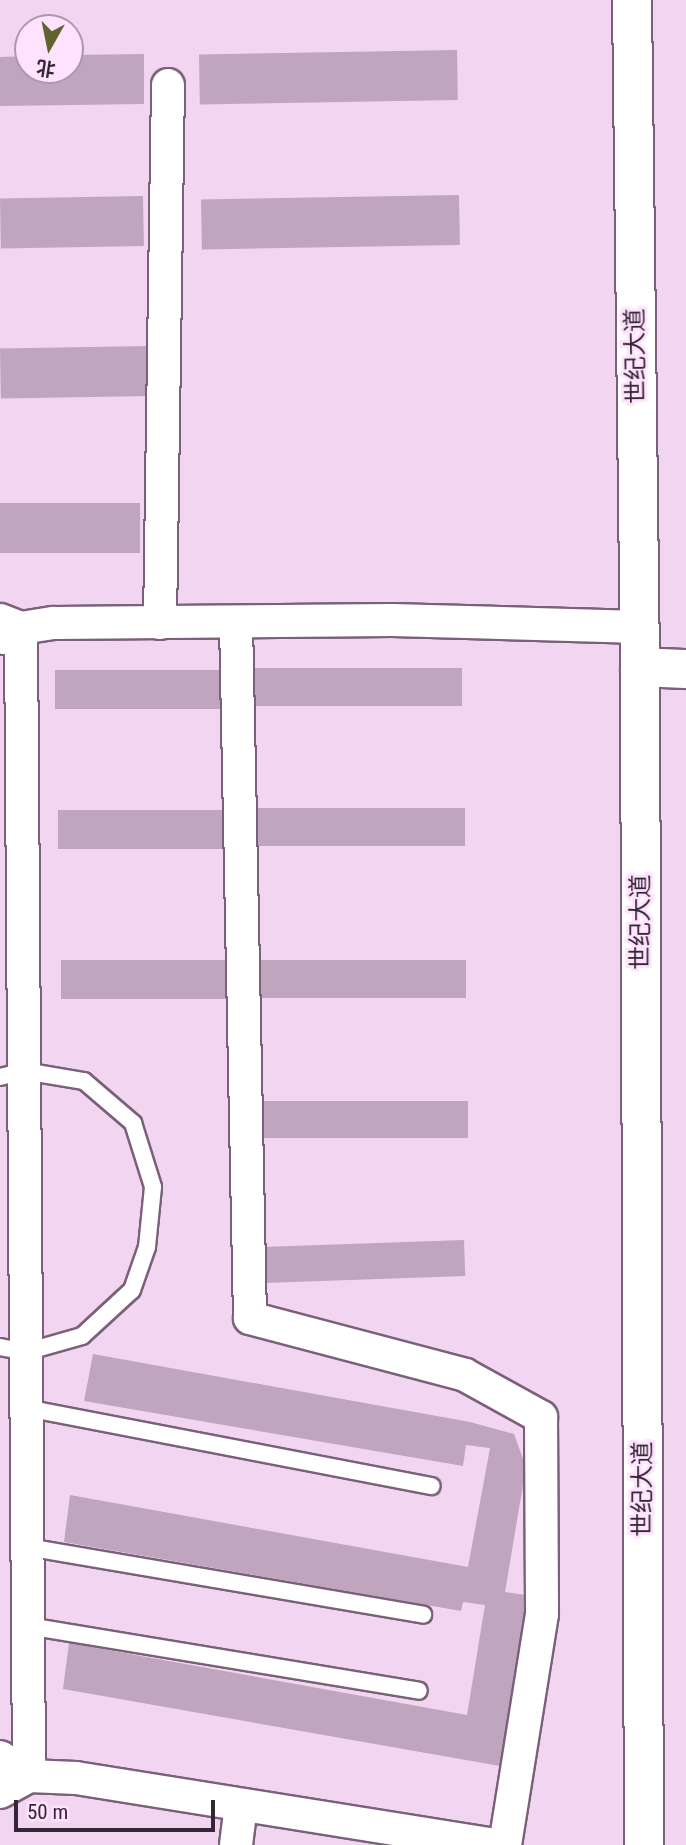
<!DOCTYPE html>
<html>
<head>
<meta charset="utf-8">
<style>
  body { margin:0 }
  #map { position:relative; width:686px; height:1845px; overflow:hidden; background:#f2d5f0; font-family:"Roboto Condensed","Noto Sans SC",sans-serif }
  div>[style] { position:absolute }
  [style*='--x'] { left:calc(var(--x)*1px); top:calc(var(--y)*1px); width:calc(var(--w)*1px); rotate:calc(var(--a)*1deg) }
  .building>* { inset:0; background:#c0a5bf; transform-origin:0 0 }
  .roads { filter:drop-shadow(2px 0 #7a6179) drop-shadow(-2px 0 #7a6179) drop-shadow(0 2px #7a6179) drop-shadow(0 -2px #7a6179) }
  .service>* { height:16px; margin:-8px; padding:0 8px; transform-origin:8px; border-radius:8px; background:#fff }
  .minor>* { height:32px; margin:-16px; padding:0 16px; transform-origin:16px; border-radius:16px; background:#fff }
  .tertiary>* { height:38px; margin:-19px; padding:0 19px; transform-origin:19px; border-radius:19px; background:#fff }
  .primary>* { height:38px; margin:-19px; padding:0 19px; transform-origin:19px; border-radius:19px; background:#fff }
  span { translate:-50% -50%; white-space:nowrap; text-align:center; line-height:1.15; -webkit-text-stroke:6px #ffe2fe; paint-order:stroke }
  .street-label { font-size:24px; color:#332833 }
  .north { position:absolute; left:14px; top:14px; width:70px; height:70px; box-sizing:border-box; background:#ffe2fe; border:2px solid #ad98ad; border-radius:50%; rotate:189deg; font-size:19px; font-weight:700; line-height:28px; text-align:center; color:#332833 }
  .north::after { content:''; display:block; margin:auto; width:24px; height:32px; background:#626330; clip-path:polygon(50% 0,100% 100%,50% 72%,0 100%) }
  .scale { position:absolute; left:14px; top:1800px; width:201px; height:32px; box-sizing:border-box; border:4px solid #332833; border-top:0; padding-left:9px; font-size:21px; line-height:24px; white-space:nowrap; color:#332833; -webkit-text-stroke:5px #ffe2fe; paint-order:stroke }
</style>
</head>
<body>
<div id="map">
  <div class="building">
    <i style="left:457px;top:50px;width:50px;height:258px;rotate:89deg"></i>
    <i style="clip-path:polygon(144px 54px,144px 104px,0 106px,0 57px,28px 56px,28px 70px,70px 70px,70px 55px)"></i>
    <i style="left:459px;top:195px;width:50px;height:258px;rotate:89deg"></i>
    <i style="left:143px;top:196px;width:50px;height:143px;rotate:89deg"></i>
    <i style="left:149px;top:346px;width:50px;height:149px;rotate:89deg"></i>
    <i style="left:0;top:503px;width:140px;height:50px"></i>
    <i style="left:462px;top:668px;width:38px;height:207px;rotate:90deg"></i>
    <i style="left:226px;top:670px;width:39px;height:171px;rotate:90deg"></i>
    <i style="left:465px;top:808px;width:38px;height:208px;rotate:90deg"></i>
    <i style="left:229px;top:810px;width:39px;height:171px;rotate:90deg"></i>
    <i style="left:232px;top:960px;width:39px;height:171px;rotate:90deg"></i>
    <i style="left:466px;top:960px;width:38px;height:208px;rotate:90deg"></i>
    <i style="left:468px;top:1101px;width:37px;height:208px;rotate:90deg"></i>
    <i style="left:464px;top:1240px;width:36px;height:202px;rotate:88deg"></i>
    <i style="clip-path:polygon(93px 1354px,470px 1422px,514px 1434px,526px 1467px,505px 1592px,526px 1595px,528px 1619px,500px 1766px,63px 1689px,69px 1643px,467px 1715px,485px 1605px,463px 1602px,461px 1611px,64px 1542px,70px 1495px,468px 1567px,490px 1448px,466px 1445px,463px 1466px,84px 1401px)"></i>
  </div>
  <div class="roads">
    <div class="service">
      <i style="--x:0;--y:1077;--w:25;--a:-14"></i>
      <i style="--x:24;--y:1071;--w:61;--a:9.5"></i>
      <i style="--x:84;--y:1081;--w:65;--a:40.6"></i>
      <i style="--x:133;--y:1123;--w:67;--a:72.6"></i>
      <i style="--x:153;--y:1187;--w:60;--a:95.7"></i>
      <i style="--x:147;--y:1247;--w:46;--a:109.2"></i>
      <i style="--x:132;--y:1290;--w:68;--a:137.4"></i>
      <i style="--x:82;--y:1336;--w:58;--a:164.1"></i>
      <i style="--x:26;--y:1352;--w:26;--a:-169"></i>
      <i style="--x:26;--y:1408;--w:413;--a:10.9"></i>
      <i style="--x:27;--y:1547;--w:402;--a:9.7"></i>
      <i style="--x:28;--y:1626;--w:396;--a:9.4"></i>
    </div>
    <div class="minor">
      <i style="--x:0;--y:620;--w:22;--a:21"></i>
      <i style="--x:21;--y:628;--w:1148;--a:89.6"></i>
      <i style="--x:29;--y:1776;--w:33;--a:151"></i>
      <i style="--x:236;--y:622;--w:696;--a:88.85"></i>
      <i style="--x:250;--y:1318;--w:222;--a:14.8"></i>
      <i style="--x:465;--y:1375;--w:87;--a:28.9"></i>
      <i style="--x:541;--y:1417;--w:197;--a:89.7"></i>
      <i style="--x:542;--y:1614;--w:234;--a:99.1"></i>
      <i style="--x:160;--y:623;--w:538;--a:-89.15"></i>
      <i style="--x:4;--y:638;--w:20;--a:-30"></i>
      <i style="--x:21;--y:628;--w:33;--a:-9"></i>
      <i style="--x:54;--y:623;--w:338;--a:-0.5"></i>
      <i style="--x:392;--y:620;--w:248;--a:1.6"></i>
      <i style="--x:0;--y:1757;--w:35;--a:33"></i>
      <i style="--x:29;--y:1776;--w:47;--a:2.4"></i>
      <i style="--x:76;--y:1778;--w:423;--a:9.1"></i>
      <i style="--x:236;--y:1845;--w:40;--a:-82.9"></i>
    </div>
    <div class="tertiary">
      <i style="--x:640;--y:667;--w:46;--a:2.5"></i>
    </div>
    <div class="primary">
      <i style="--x:632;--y:0;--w:667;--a:89.31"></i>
      <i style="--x:640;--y:667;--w:1178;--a:89.81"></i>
    </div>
  </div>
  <div class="street-label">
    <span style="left:636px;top:356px;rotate:-91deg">世纪大道</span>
    <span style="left:641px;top:922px;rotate:-90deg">世纪大道</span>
    <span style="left:643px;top:1489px;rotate:-90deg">世纪大道</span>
  </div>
  <div class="north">北</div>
  <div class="scale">50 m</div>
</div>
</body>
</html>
